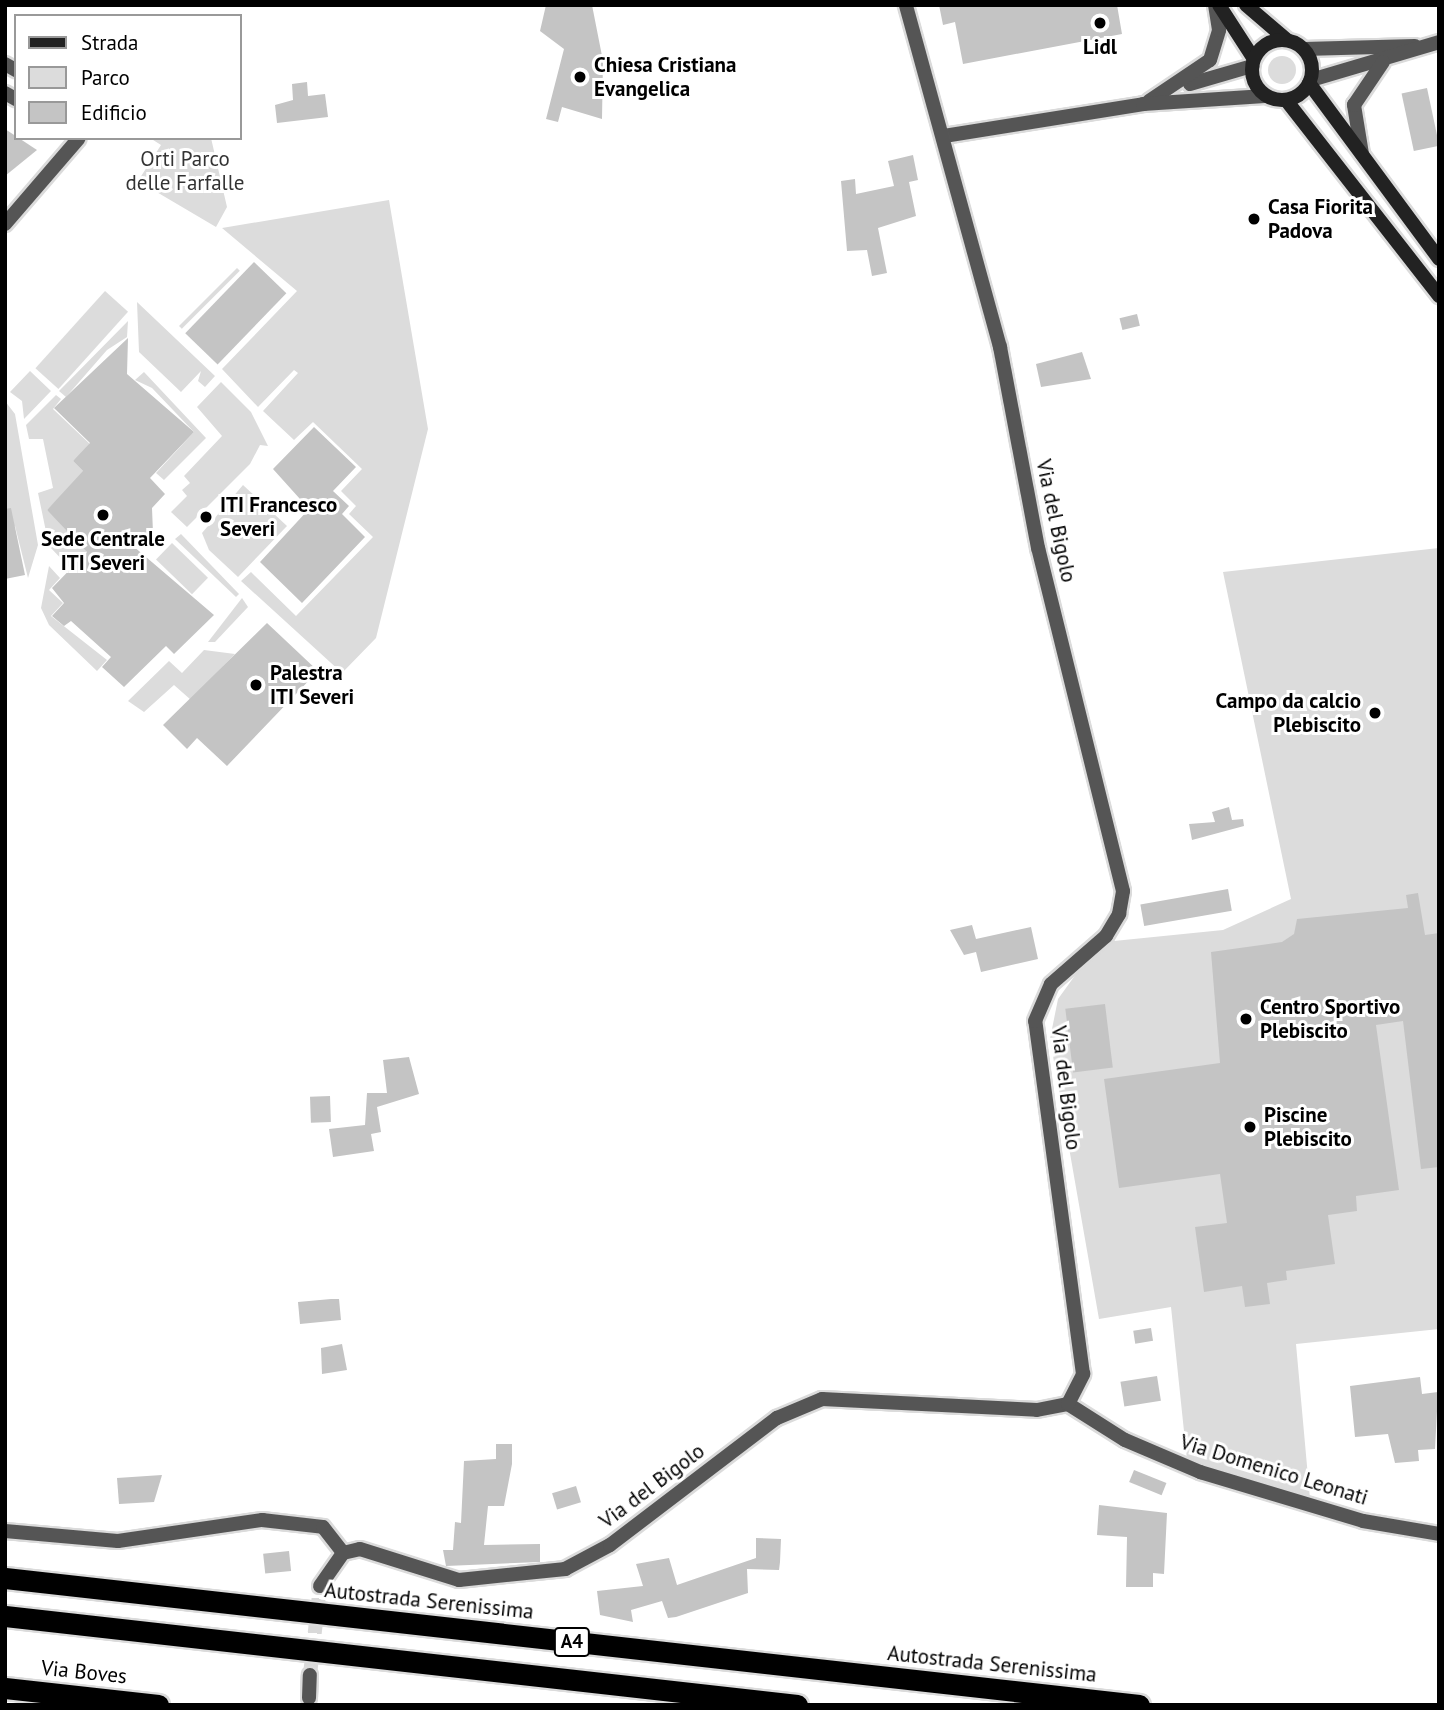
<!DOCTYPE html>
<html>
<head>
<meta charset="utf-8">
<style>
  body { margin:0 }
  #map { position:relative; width:1444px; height:1710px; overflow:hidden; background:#fff; font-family:"PT Sans",sans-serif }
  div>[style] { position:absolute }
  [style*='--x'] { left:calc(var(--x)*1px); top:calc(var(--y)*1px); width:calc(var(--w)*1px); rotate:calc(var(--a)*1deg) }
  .green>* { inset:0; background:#dcdcdc; transform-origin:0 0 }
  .round { border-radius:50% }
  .building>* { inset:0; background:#c4c4c4; transform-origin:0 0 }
  .street-tunnel>* { height:14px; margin-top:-7px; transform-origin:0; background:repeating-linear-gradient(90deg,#d9d9d9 0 14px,transparent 0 21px) }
  .roads { filter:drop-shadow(2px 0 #dbdbdb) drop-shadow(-2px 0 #dbdbdb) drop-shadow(0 2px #dbdbdb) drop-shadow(0 -2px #dbdbdb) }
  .street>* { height:14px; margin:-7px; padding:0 7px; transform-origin:7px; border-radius:7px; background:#555 }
  .secondary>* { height:14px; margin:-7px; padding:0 7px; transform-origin:7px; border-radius:7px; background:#222 }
  .secondary>.ring { margin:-7px; padding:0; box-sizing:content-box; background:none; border:14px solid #222; border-radius:50% }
  .highway>* { height:21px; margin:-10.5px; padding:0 10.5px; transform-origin:10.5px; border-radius:10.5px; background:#000 }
  .dots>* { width:19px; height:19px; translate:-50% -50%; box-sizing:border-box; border:4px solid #fff; border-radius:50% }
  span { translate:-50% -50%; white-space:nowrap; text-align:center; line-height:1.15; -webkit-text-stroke:6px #fff; paint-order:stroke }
  .shield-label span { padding:2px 5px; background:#fff; border:2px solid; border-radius:5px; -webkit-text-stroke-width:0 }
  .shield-label { font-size:19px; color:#000; font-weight:700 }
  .poi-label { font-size:21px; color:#000; font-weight:700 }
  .left { translate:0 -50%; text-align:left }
  .right { translate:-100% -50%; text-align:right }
  .park-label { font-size:21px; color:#333 }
  .street-label { font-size:21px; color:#000 }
  .frame { position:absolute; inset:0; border:7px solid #000; pointer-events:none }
  .legend { position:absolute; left:14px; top:14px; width:228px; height:126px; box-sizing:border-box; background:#fff; border:2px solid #999; margin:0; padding:9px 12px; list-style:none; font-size:21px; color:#000 }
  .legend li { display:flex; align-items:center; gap:14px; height:35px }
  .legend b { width:35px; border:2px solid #999 }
</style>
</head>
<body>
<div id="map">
  <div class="green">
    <i class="round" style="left:1268px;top:56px;width:28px;height:28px"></i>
    <i style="clip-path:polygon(150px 138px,211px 138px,227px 207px,216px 227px,138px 181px,161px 145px)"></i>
    <i style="clip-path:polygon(389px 200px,428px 429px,376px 638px,342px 673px,241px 581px,251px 572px,296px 616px,373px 537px,349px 514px,356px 506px,341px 491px,362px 469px,313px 422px,294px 440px,263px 411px,298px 373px,294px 370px,258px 407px,222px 369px,297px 291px,222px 228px)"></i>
    <i style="left:237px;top:268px;width:4px;height:82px;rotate:45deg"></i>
    <i style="left:105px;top:291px;width:31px;height:104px;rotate:42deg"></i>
    <i style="clip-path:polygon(137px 302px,215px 376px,205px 387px,198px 381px,201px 371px,181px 392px,139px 352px)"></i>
    <i style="clip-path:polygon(128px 321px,127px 337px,107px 350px,66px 397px,59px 391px)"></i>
    <i style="clip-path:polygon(30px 371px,51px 391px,24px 419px,22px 401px,10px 392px)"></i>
    <i style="clip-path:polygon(144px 372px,206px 438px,164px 480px,156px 473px,194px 432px,152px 388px,135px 380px)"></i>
    <i style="clip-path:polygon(221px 382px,251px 412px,268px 446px,260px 445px,250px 464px,187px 527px,171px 512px,187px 496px,182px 490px,190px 483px,184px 476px,222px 436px,197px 407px)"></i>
    <i style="clip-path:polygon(56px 395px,61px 399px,53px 409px,92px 446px,73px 461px,85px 473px,47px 510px,89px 549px,70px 568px,49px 546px,38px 493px,53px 488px,43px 439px,29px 439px,26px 425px)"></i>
    <i style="clip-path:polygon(5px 401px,15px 414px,38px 545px,28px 578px,15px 526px,5px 527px)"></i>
    <i style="clip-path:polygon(243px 485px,287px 526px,238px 577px,209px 550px,202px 533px)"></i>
    <i style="clip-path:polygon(181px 534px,239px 594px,236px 597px,175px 539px)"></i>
    <i style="left:172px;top:543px;width:50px;height:23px;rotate:44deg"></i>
    <i style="clip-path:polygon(1439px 548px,1439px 1329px,1296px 1344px,1310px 1499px,1187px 1460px,1171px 1307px,1099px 1319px,1050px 1039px,1058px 999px,1084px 963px,1114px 941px,1223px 930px,1291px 899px,1223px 572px)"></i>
    <i style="clip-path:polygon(49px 566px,60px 578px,49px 590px,63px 603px,51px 616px,107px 660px,97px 671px,49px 625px,41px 608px)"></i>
    <i style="clip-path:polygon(242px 598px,248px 607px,215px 642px,208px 642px)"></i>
    <i style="clip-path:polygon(204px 650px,235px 654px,191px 700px,174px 685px,144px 712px,128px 701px,169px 661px,182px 673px)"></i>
  </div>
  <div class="building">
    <i style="clip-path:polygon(546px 5px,592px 5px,603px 61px,602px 119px,562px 107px,558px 122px,546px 119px,564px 49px,540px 31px)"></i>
    <i style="clip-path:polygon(939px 5px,1117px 5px,1122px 34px,963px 64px,955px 22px,943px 25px)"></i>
    <i style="clip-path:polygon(307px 82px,308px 96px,325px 94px,328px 117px,277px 123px,275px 105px,293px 100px,292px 84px)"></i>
    <i style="left:1427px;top:88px;width:59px;height:26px;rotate:78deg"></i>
    <i style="clip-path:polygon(5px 129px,37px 150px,5px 176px)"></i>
    <i style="clip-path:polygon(913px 155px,918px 180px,909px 182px,916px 216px,878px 228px,887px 273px,872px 276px,867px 250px,847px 251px,841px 181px,855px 179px,856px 194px,894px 186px,888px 161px)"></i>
    <i style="left:254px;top:262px;width:45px;height:99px;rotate:44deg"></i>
    <i style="left:1137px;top:314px;width:12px;height:18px;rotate:76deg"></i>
    <i style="clip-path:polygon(128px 338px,127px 374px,194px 432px,150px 478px,165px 494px,152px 508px,153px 533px,119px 534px,214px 615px,174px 654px,166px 646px,124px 687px,102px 667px,111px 657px,71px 621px,64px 626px,52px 616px,64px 603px,52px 588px,87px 552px,47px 510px,83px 471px,73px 461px,90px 443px,54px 408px)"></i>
    <i style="clip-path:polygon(1082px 352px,1091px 379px,1041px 387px,1036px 364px)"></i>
    <i style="clip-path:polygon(314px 427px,356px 467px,333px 491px,349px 506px,342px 514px,365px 537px,302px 603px,260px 562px,309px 509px,273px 469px)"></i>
    <i style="clip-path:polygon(11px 508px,25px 575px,5px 579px,5px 509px)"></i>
    <i style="clip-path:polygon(267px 623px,318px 671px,227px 766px,197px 738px,187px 749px,163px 725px)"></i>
    <i style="clip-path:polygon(1229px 807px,1232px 820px,1243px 819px,1244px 826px,1192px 840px,1189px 824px,1215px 822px,1212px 812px)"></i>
    <i style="left:1228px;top:889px;width:22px;height:89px;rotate:80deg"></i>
    <i style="clip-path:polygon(1418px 893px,1425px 935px,1439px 933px,1439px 1167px,1421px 1169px,1403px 1021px,1376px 1025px,1399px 1190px,1356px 1196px,1357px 1211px,1328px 1215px,1335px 1264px,1286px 1271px,1287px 1280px,1267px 1283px,1270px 1304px,1245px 1307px,1242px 1286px,1204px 1292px,1195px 1227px,1227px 1223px,1220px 1174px,1119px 1188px,1104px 1079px,1220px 1063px,1211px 952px,1282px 942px,1294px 934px,1297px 919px,1408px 908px,1406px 895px)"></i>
    <i style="clip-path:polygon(972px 925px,976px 939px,1031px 927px,1038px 959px,981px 972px,976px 952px,964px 955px,950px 930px)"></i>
    <i style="left:1105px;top:1004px;width:64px;height:40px;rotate:83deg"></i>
    <i style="clip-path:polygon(409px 1057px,419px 1094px,377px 1107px,381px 1132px,371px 1134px,374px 1151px,333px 1157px,329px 1129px,365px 1125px,367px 1093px,387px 1093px,383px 1060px)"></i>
    <i style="left:330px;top:1096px;width:26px;height:20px;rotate:88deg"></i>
    <i style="clip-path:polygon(331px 1299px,339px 1299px,341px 1320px,300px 1324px,298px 1302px)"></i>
    <i style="left:1151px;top:1328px;width:13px;height:18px;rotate:81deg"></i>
    <i style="clip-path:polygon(342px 1344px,347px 1370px,322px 1374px,321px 1348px)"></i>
    <i style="left:1157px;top:1376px;width:25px;height:37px;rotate:81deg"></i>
    <i style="clip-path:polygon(1420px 1377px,1422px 1394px,1438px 1392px,1435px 1449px,1418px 1450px,1419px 1461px,1395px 1463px,1388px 1434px,1355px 1437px,1350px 1386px)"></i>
    <i style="clip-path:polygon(496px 1444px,512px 1444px,512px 1464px,504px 1506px,488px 1506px,484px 1545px,540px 1544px,540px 1562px,446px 1566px,443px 1550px,453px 1550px,455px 1522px,461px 1523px,464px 1461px,496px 1459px)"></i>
    <i style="left:1134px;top:1470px;width:35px;height:13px;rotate:22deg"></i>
    <i style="clip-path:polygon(162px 1475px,154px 1502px,119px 1504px,117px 1478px)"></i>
    <i style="left:576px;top:1486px;width:17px;height:25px;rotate:73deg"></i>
    <i style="clip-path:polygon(1099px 1505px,1167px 1513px,1164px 1574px,1153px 1573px,1153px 1587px,1126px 1587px,1127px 1537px,1097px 1535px)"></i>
    <i style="clip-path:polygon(756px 1538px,781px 1539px,780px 1562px,779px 1570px,747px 1569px,748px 1593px,676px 1617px,668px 1618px,662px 1601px,631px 1610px,633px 1622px,600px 1615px,597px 1591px,643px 1586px,636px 1564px,669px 1558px,677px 1585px,756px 1558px)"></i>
    <i style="left:289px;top:1551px;width:20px;height:26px;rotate:84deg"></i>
  </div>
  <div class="street-tunnel">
    <i style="--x:310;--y:1675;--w:90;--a:-83.6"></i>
  </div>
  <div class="roads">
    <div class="street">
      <i style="--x:1304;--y:49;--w:111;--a:-1.5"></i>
      <i style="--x:5;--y:64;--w:13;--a:29"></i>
      <i style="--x:1311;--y:80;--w:134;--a:-16.5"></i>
      <i style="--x:1190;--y:84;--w:65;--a:-16.2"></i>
      <i style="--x:5;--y:93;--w:13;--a:29"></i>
      <i style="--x:1149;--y:101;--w:73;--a:-33.9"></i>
      <i style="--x:1210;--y:60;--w:31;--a:-73"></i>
      <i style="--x:1219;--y:30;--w:25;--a:-99"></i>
      <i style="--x:944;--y:136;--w:202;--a:-9.1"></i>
      <i style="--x:1143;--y:104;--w:122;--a:-3.8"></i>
      <i style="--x:1362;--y:154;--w:50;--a:-99.3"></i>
      <i style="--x:1354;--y:105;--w:52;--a:-56"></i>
      <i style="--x:5;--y:224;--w:113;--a:-49.3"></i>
      <i style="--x:1068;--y:1404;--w:67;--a:32.3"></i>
      <i style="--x:1125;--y:1440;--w:82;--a:23.1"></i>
      <i style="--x:1200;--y:1472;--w:170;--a:16.7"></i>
      <i style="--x:1363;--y:1521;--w:77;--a:9.7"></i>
      <i style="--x:5;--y:1531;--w:113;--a:5.1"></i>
      <i style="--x:118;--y:1541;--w:146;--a:-8.3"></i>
      <i style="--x:262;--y:1520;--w:61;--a:6.5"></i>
      <i style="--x:323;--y:1527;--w:33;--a:52"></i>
      <i style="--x:320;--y:1586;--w:40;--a:-55.1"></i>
      <i style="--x:343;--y:1553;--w:17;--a:-13"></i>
      <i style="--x:360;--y:1549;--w:104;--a:17.4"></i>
      <i style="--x:459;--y:1580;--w:107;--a:-5.9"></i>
      <i style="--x:565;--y:1569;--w:51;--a:-28.1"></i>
      <i style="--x:610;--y:1545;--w:210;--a:-37.3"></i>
      <i style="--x:777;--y:1418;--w:49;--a:-22.9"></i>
      <i style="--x:822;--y:1399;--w:215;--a:2.9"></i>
      <i style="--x:1037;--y:1410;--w:32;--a:-11"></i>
      <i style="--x:1068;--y:1404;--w:34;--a:-63"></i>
      <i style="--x:1083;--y:1374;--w:356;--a:-97.7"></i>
      <i style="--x:1035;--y:1021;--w:40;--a:-66.6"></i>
      <i style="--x:1051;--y:984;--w:73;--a:-41.1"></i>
      <i style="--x:1106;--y:936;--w:26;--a:-59"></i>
      <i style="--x:1119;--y:914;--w:23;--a:-80"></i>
      <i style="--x:1123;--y:891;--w:353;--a:-103.9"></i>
      <i style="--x:1038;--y:548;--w:205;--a:-100.7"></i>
      <i style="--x:1000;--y:347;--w:355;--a:-105.4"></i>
      <i style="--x:309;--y:1698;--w:23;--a:-88"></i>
    </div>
    <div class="secondary">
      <i style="--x:1219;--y:5;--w:64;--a:57.1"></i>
      <i style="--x:1246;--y:5;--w:54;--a:40.5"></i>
      <i class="ring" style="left:1252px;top:40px;width:46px;height:46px"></i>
      <i style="--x:1309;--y:83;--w:219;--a:53.5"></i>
      <i style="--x:1286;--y:100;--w:249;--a:52"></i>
    </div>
    <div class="highway">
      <i style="--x:5;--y:1578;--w:1141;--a:6.39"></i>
      <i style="--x:5;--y:1616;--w:797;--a:6.41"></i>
      <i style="--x:5;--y:1688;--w:154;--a:6.3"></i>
    </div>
  </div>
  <div class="dots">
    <i style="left:1100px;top:23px;background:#000"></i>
    <i style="left:580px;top:77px;background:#000"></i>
    <i style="left:1254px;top:219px;background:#000"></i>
    <i style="left:103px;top:515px;background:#000"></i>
    <i style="left:206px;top:517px;background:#000"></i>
    <i style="left:256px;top:685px;background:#000"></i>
    <i style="left:1375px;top:713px;background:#000"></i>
    <i style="left:1246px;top:1019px;background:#000"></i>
    <i style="left:1250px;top:1127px;background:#000"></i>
  </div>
  <div class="shield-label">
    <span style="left:572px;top:1642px">A4</span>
  </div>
  <div class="poi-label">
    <span style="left:1100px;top:47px">Lidl</span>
    <span class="left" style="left:594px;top:77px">Chiesa Cristiana<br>Evangelica</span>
    <span class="left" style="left:1268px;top:219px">Casa Fiorita<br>Padova</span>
    <span class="left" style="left:220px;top:517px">ITI Francesco<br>Severi</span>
    <span style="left:103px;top:551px">Sede Centrale<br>ITI Severi</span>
    <span class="left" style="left:270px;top:685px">Palestra<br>ITI Severi</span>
    <span class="right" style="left:1361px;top:713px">Campo da calcio<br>Plebiscito</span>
    <span class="left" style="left:1260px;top:1019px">Centro Sportivo<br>Plebiscito</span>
    <span class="left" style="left:1264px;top:1127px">Piscine<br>Plebiscito</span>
  </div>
  <div class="park-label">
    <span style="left:185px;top:171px">Orti Parco<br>delle Farfalle</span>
  </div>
  <div class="street-label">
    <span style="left:1056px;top:521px;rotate:78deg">Via del Bigolo</span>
    <span style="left:1066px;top:1088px;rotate:83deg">Via del Bigolo</span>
    <span style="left:1274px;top:1470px;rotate:17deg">Via Domenico Leonati</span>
    <span style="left:652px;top:1486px;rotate:-37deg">Via del Bigolo</span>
    <span style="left:429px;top:1601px;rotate:6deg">Autostrada Serenissima</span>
    <span style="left:992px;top:1664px;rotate:6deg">Autostrada Serenissima</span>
    <span style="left:84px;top:1672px;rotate:6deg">Via Boves</span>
  </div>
  <div class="frame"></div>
  <ul class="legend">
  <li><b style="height:9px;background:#222"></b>Strada</li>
  <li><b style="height:19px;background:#dcdcdc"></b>Parco</li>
  <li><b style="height:19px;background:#c4c4c4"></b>Edificio</li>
  </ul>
</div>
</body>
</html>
